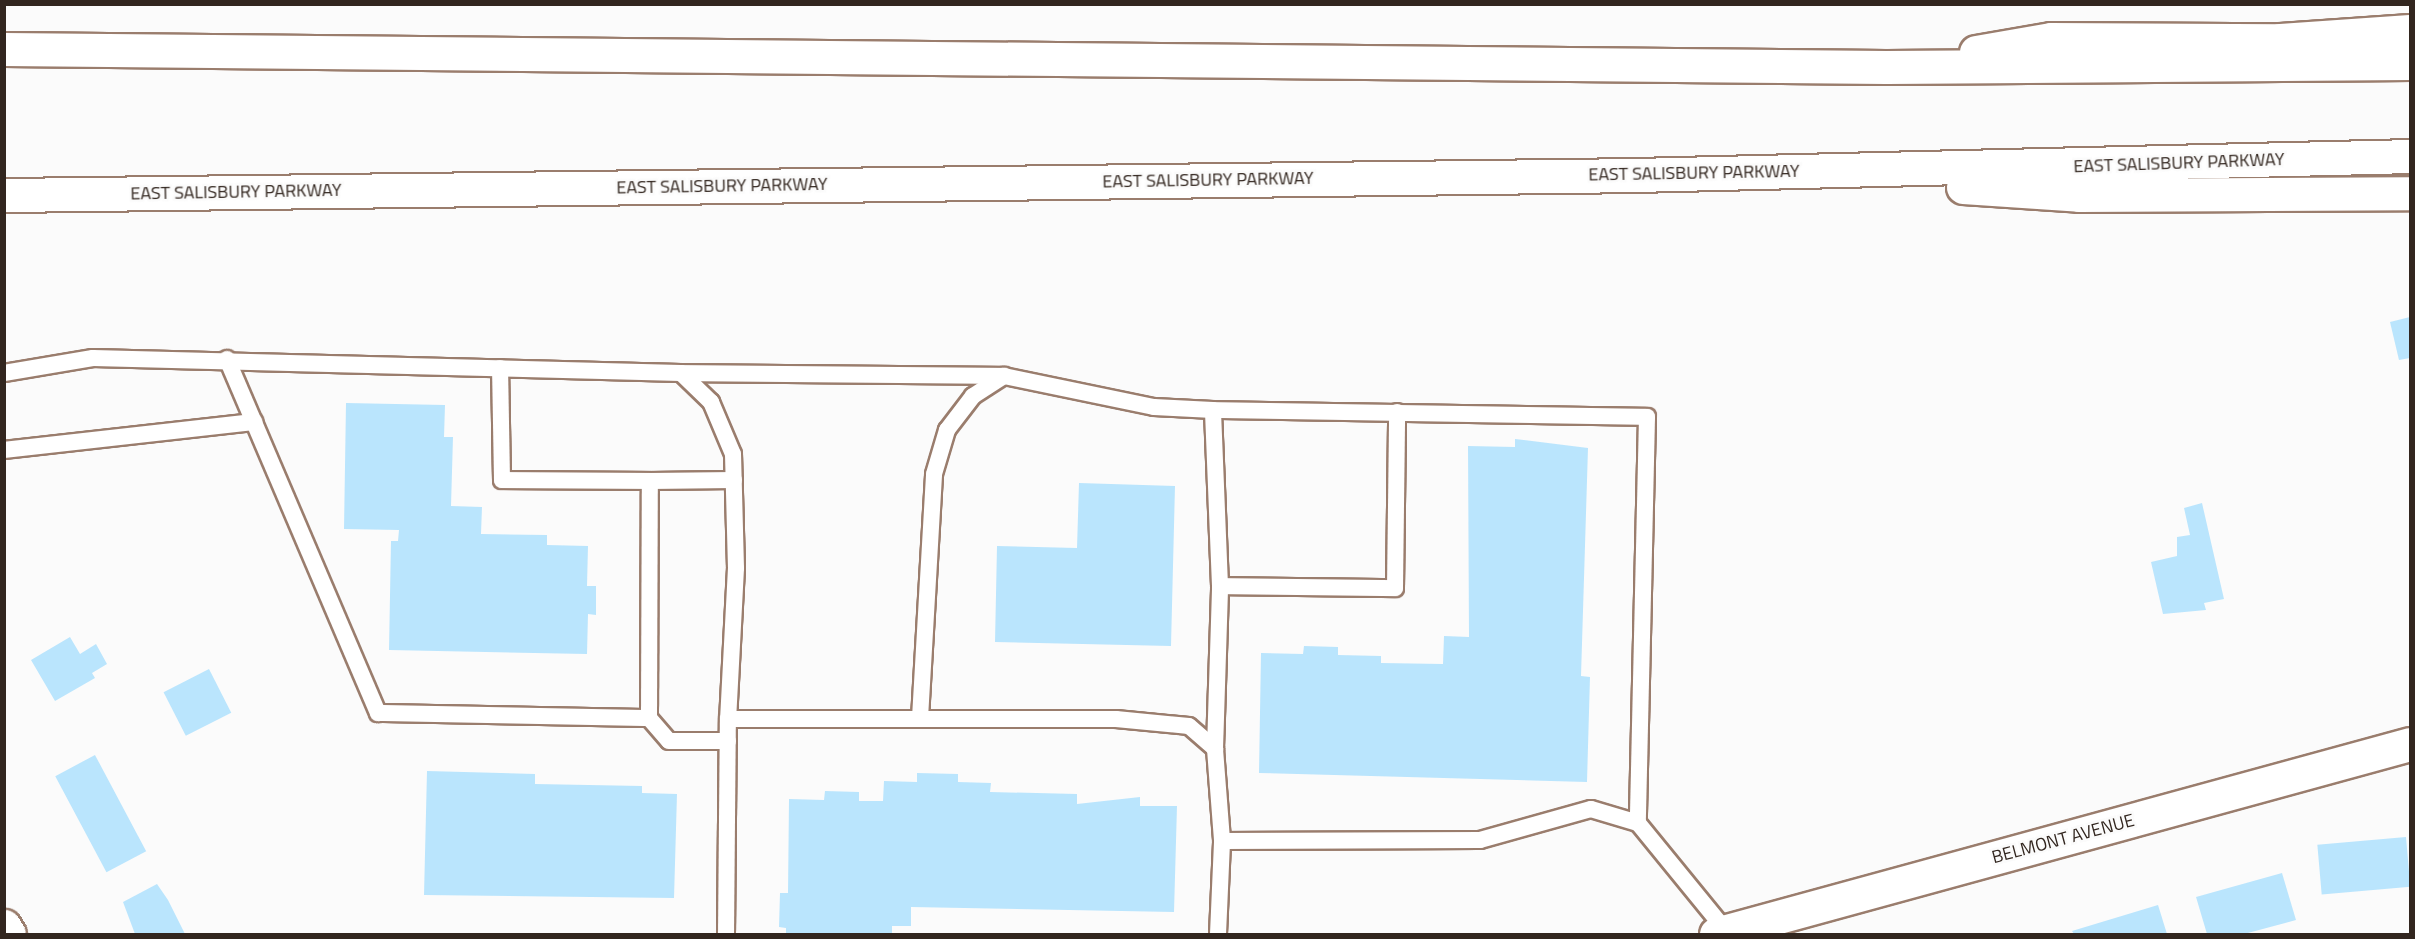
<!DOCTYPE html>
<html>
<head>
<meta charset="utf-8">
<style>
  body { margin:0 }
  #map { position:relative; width:2415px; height:939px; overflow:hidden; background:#fbfbfb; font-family:"Titillium Web",sans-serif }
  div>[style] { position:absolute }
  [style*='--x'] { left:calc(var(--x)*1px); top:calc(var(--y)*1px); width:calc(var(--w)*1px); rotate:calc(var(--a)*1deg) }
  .building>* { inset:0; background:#bae5fd; transform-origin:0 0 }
  .roads { filter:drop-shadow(2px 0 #9a7d6d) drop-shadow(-2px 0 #9a7d6d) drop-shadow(0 2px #9a7d6d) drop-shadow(0 -2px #9a7d6d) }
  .lane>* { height:16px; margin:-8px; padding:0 8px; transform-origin:8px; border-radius:8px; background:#fff }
  .street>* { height:33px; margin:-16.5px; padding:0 16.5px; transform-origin:16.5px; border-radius:16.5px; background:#fff }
  .primary>* { height:33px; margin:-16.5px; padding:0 16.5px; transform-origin:16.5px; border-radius:16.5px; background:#fff }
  span { translate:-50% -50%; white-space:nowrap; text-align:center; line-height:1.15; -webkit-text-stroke:5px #fbfbfb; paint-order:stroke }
  .street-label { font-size:18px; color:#32261f }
  .frame { position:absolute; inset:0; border:6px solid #32261f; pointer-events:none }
</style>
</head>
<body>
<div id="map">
  <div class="building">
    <i style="clip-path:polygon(2410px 317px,2410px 358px,2399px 360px,2390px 322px)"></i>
    <i style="clip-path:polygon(346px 403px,445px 405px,444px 437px,453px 437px,451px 506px,482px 507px,481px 534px,547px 535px,547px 545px,588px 546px,587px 586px,596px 586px,596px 615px,588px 614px,587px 654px,389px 650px,391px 541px,398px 541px,399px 530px,344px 529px)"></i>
    <i style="clip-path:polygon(1515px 439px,1588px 448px,1581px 676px,1590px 677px,1587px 782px,1259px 773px,1261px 653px,1303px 654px,1304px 646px,1338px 647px,1338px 655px,1381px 656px,1381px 663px,1443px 664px,1444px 636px,1469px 637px,1468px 446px,1515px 447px)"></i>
    <i style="clip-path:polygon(1079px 483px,1175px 486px,1171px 646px,995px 642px,997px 546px,1077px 548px)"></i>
    <i style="clip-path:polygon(2202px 503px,2224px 599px,2204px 603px,2206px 610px,2163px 614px,2151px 562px,2177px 556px,2177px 537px,2190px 535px,2184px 508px)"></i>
    <i style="clip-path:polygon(70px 637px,80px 654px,96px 644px,107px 664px,92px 673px,95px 678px,55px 701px,31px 660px)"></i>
    <i style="left:209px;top:669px;width:49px;height:51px;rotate:63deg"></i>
    <i style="left:95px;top:755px;width:109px;height:45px;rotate:62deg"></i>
    <i style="clip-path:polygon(427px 771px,535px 774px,535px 784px,642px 786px,642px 793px,677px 794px,674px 898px,424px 895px)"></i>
    <i style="clip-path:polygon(917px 773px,958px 774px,958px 782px,991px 783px,990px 792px,1077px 794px,1077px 804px,1140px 797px,1140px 806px,1177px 806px,1174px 912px,911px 907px,911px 926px,892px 926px,892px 934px,786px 934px,786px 928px,779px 927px,780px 893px,788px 893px,789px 799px,824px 800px,825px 791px,859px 792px,859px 801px,883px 801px,884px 781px,917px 782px)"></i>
    <i style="left:2406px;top:837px;width:50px;height:89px;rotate:85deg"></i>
    <i style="clip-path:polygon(2282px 873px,2296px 920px,2244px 934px,2207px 934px,2196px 897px)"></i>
    <i style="clip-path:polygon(157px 884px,168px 900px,185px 934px,135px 934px,123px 902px)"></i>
    <i style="clip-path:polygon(2158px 905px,2167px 934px,2074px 934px,2072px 931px)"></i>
  </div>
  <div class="roads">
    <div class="lane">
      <i style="--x:227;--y:359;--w:385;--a:66.9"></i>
      <i style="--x:378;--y:713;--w:271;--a:1.1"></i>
      <i style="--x:649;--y:718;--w:237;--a:-89.8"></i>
      <i style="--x:650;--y:481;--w:148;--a:-179.6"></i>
      <i style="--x:502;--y:480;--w:112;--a:-91"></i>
      <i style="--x:4;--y:373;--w:90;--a:-9.6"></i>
      <i style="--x:93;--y:358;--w:588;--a:1.46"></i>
      <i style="--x:681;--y:373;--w:42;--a:44"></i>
      <i style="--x:711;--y:402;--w:56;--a:67.1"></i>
      <i style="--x:733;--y:454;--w:114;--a:88.5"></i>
      <i style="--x:736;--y:568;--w:151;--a:93"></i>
      <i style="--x:728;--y:719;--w:388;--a:0"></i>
      <i style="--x:1116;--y:719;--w:73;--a:5.5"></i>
      <i style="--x:1189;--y:726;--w:35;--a:41"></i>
      <i style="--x:1215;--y:749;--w:92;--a:85.6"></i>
      <i style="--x:1222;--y:841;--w:258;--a:-0.2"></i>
      <i style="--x:1480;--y:840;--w:115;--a:-15.6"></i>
      <i style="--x:1591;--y:809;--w:49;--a:16.6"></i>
      <i style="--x:1638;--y:823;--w:141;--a:50.8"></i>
      <i style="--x:681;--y:373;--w:323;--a:0.5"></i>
      <i style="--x:1004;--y:376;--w:153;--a:11.7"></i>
      <i style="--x:1154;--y:407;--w:59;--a:2.9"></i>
      <i style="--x:4;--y:450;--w:252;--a:-6.4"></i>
      <i style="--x:650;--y:481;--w:84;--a:-0.7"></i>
      <i style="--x:1220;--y:586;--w:175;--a:0.7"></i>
      <i style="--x:1395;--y:588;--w:176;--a:-89.3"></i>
      <i style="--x:649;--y:718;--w:30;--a:49"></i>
      <i style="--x:669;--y:741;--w:59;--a:0"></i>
      <i style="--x:920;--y:718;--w:244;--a:-86.7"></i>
      <i style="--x:934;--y:474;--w:46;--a:-73.5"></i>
      <i style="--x:947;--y:430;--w:43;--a:-52.6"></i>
      <i style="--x:973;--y:396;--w:37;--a:-33"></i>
      <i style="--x:1215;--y:749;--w:163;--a:-88.2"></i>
      <i style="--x:1220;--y:586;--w:176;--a:-92.3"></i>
      <i style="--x:1213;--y:410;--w:434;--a:0.9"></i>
      <i style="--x:1647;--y:417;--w:406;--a:91.3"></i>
      <i style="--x:726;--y:934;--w:215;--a:-89.5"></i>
      <i style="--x:1218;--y:934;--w:93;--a:-87.5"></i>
    </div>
    <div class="street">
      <i style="--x:4;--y:926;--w:9;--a:58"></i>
      <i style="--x:1716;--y:934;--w:720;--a:-15.31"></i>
    </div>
    <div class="primary">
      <i style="--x:4;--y:49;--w:1882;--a:0.55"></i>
      <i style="--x:1886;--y:67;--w:524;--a:-0.44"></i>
      <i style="--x:1976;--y:52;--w:76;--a:-9.8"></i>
      <i style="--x:2051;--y:39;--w:229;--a:0.3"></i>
      <i style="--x:2280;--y:40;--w:130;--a:-4"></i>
      <i style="--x:1963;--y:187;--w:116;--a:3.9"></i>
      <i style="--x:2079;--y:195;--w:331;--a:-0.3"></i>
      <i style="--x:4;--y:195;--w:1631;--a:-0.7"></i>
      <i style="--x:1635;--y:175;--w:775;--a:-1.4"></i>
    </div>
  </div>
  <div class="street-label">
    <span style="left:2179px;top:163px;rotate:-2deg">EAST SALISBURY PARKWAY</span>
    <span style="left:1694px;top:173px;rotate:-1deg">EAST SALISBURY PARKWAY</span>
    <span style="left:1208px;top:180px;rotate:-1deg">EAST SALISBURY PARKWAY</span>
    <span style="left:722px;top:186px;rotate:-1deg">EAST SALISBURY PARKWAY</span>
    <span style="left:236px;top:192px;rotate:-1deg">EAST SALISBURY PARKWAY</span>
    <span style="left:2063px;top:839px;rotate:-15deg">BELMONT AVENUE</span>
  </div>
  <div class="frame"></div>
</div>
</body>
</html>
